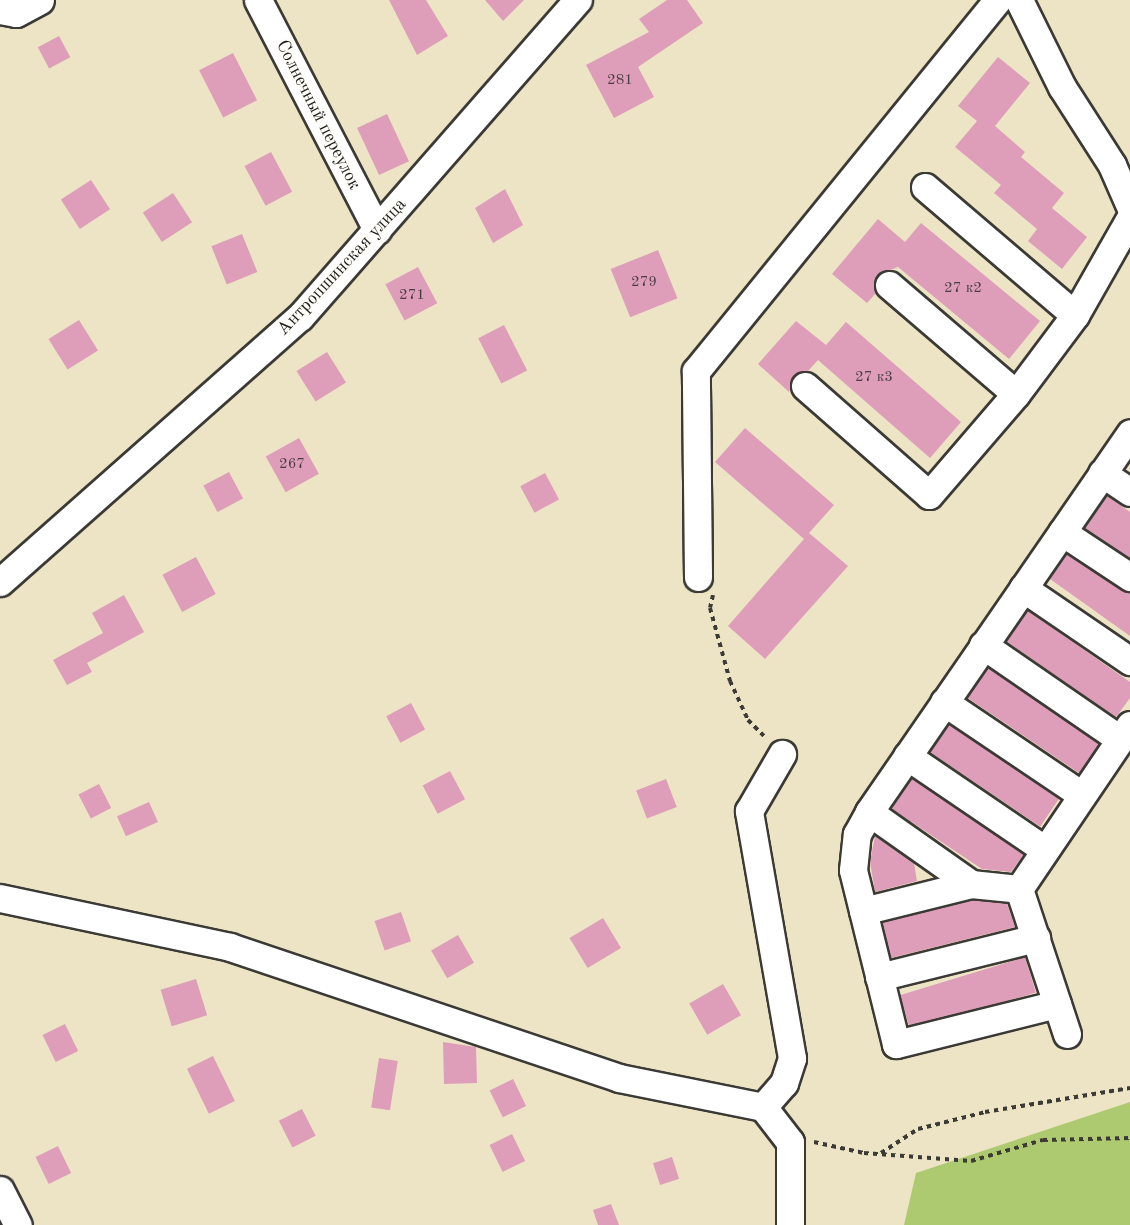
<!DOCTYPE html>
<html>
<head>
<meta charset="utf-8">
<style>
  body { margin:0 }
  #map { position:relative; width:1130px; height:1225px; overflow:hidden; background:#ece4c5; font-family:"Old Standard TT",serif }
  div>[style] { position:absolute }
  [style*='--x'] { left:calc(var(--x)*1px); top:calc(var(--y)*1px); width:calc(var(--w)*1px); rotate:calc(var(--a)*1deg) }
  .green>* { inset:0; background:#aeca70 }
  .building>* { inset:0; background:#de9eba; transform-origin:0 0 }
  .path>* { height:4px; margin-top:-2px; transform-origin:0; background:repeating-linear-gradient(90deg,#3b3a35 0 4.5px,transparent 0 9px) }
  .roads { filter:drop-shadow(2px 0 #3b3a35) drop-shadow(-2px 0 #3b3a35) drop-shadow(0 2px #3b3a35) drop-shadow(0 -2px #3b3a35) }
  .minor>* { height:27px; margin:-13.5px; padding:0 13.5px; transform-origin:13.5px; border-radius:13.5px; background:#fff }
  span { translate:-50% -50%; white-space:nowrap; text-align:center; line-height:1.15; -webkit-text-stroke:4.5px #fdfcf7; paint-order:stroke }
  .number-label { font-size:15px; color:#4c3c44 }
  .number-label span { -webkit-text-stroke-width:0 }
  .street-label { font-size:18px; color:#1c1c1c }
</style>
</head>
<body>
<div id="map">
  <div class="green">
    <i style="clip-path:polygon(1130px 1102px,1130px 1225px,904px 1225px,916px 1173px)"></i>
  </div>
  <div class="building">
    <i style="clip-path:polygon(389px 0,426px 0,448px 36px,417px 55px)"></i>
    <i style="clip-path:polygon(485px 0,524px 0,503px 21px)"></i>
    <i style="clip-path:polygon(667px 0,687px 0,703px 23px,638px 67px,654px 97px,614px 118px,586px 65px,649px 32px,639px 19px)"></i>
    <i style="left:59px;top:36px;width:24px;height:24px;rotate:62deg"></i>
    <i style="left:233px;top:53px;width:53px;height:38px;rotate:63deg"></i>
    <i style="clip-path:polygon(998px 57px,1030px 83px,995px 126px,1025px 152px,1021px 157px,1064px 193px,1052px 208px,1087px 237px,1062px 269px,1028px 241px,1037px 229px,994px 193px,1001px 185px,955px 147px,977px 121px,958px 106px)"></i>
    <i style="left:387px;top:114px;width:52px;height:33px;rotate:65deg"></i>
    <i style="left:271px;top:152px;width:45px;height:30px;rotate:62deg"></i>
    <i style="left:91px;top:180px;width:35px;height:36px;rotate:57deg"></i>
    <i style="clip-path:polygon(505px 189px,523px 225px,493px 243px,475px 208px)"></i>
    <i style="left:173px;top:193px;width:35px;height:36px;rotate:57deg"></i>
    <i style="clip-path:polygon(878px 219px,905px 242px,921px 223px,1040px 321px,1009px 359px,898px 267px,877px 275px,876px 293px,867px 303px,832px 274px)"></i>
    <i style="left:242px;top:234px;width:41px;height:33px;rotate:68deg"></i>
    <i style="left:658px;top:250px;width:52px;height:51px;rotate:68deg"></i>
    <i style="left:418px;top:267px;width:41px;height:37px;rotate:62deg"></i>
    <i style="left:79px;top:320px;width:36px;height:36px;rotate:58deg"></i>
    <i style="clip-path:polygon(796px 321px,826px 345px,846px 322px,961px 422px,930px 458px,818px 360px,808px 371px,794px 375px,789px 392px,758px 364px)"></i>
    <i style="left:504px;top:325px;width:51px;height:29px;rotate:63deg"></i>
    <i style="left:327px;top:352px;width:36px;height:36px;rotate:58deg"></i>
    <i style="clip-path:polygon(745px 428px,834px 505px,809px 533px,848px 566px,765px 659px,728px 626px,804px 539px,715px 462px)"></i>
    <i style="left:299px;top:438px;width:41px;height:38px;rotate:61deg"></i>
    <i style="left:229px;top:472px;width:30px;height:29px;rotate:62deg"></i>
    <i style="left:545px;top:473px;width:30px;height:28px;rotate:62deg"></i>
    <i style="clip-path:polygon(1107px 496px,1130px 512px,1130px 558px,1085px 528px)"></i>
    <i style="clip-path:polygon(1067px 554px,1130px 593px,1130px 636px,1050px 579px)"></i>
    <i style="left:196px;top:557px;width:42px;height:38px;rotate:62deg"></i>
    <i style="clip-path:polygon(124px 595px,144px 632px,87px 663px,92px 672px,67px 685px,53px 660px,103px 633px,92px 613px)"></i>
    <i style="clip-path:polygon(1027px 610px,1130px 682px,1130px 698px,1116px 717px,1006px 641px)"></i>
    <i style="left:988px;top:667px;width:135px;height:37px;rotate:34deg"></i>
    <i style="left:411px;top:703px;width:30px;height:28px;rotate:62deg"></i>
    <i style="left:949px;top:724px;width:133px;height:34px;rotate:34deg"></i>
    <i style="left:450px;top:771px;width:32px;height:31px;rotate:62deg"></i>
    <i style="clip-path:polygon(911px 778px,1024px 854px,1011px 872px,982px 869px,892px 809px)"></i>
    <i style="left:666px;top:779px;width:30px;height:32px;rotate:69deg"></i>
    <i style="left:99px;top:784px;width:27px;height:23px;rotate:63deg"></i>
    <i style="left:149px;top:802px;width:22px;height:35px;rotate:66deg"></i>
    <i style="clip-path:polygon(875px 836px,914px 863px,917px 881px,875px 892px,870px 862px)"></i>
    <i style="clip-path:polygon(972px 900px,1007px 904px,1015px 927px,891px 958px,882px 922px)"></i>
    <i style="left:401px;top:912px;width:31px;height:28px;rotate:71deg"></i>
    <i style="left:603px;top:918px;width:35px;height:39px;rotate:59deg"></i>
    <i style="left:458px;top:935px;width:32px;height:31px;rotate:60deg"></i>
    <i style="left:1025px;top:957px;width:37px;height:131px;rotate:73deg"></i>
    <i style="left:196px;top:979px;width:38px;height:37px;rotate:73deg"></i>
    <i style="left:723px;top:984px;width:36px;height:39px;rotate:60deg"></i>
    <i style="left:65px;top:1024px;width:30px;height:25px;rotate:64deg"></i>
    <i style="clip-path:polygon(443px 1042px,476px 1047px,477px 1083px,444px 1084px)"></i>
    <i style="left:213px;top:1056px;width:50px;height:29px;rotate:64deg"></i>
    <i style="left:379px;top:1058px;width:19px;height:50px;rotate:9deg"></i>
    <i style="left:513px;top:1079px;width:30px;height:26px;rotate:64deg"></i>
    <i style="left:302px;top:1109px;width:30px;height:26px;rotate:63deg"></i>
    <i style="left:512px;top:1134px;width:30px;height:25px;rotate:64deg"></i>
    <i style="left:58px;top:1146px;width:30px;height:25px;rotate:64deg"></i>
    <i style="left:672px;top:1157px;width:23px;height:20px;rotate:72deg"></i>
    <i style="clip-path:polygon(611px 1204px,619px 1225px,598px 1225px,593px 1210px)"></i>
  </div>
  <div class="path">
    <i style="--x:713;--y:595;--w:13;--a:103"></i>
    <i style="--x:710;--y:608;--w:76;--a:74.7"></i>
    <i style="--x:730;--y:681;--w:43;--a:65.2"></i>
    <i style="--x:748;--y:720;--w:25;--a:45"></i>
    <i style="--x:814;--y:1142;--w:51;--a:12.4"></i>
    <i style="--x:864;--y:1153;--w:107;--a:4.3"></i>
    <i style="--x:971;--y:1161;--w:75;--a:-16.3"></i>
    <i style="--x:1043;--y:1140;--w:87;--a:-1.3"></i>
    <i style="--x:881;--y:1153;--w:44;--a:-33"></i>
    <i style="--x:918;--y:1129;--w:69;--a:-14.2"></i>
    <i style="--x:985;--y:1112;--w:147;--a:-9.4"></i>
  </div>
  <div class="roads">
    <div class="minor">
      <i style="--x:258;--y:0;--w:259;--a:62.6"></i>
      <i style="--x:1019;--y:0;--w:97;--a:63.7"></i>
      <i style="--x:1062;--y:87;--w:93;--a:57.3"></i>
      <i style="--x:1112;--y:165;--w:45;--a:66.3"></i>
      <i style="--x:0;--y:10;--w:16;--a:11"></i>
      <i style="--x:16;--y:13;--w:27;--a:-28"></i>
      <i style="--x:925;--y:187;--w:197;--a:40.5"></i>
      <i style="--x:889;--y:285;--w:167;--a:40.6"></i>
      <i style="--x:805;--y:386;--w:165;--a:41.3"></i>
      <i style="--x:929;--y:495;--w:133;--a:-49.3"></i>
      <i style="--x:1016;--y:394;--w:99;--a:-53.2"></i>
      <i style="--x:1075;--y:315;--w:112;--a:-60.4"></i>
      <i style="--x:1102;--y:473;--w:34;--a:34"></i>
      <i style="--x:1062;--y:532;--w:82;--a:33.5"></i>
      <i style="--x:698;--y:577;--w:206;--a:-90.6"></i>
      <i style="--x:696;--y:371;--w:478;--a:-50.9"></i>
      <i style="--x:0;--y:582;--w:400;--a:-41.5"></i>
      <i style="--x:300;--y:317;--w:422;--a:-48.8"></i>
      <i style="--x:1023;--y:588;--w:130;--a:34.3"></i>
      <i style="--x:983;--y:645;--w:166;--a:34.5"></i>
      <i style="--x:944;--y:702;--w:166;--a:34"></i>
      <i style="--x:907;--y:756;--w:166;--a:34.2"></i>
      <i style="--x:869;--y:812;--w:125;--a:35.2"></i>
      <i style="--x:0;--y:898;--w:235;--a:12"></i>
      <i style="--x:230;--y:947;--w:410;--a:18.6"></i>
      <i style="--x:619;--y:1078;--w:147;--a:11.4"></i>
      <i style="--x:763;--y:1107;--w:44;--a:52.4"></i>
      <i style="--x:790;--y:1142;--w:83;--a:90"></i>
      <i style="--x:863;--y:911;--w:111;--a:-14"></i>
      <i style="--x:971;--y:884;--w:48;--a:5.9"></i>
      <i style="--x:879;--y:977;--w:162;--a:-14"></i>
      <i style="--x:1057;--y:1004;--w:166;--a:166"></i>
      <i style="--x:896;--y:1044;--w:179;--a:-103.9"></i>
      <i style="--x:853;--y:870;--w:36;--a:-84"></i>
      <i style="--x:857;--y:834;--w:25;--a:-61"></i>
      <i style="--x:869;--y:812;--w:460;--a:-55.4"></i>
      <i style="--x:1067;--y:1034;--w:153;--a:-108.3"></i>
      <i style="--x:1019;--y:889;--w:198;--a:-55.9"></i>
      <i style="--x:763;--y:1107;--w:32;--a:-49"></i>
      <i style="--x:784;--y:1083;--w:26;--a:-72"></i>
      <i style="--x:792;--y:1058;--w:251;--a:-99.9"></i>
      <i style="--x:749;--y:811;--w:66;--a:-59.9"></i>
      <i style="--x:0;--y:1190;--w:39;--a:63"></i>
    </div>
  </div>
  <div class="number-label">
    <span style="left:620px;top:81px">281</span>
    <span style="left:644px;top:283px">279</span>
    <span style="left:963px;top:289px">27 к2</span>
    <span style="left:412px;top:296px">271</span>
    <span style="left:874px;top:378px">27 к3</span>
    <span style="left:292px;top:465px">267</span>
  </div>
  <div class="street-label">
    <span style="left:318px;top:115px;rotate:63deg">Солнечный переулок</span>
    <span style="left:342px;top:267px;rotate:-47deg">Антропшинская улица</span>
  </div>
</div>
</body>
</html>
